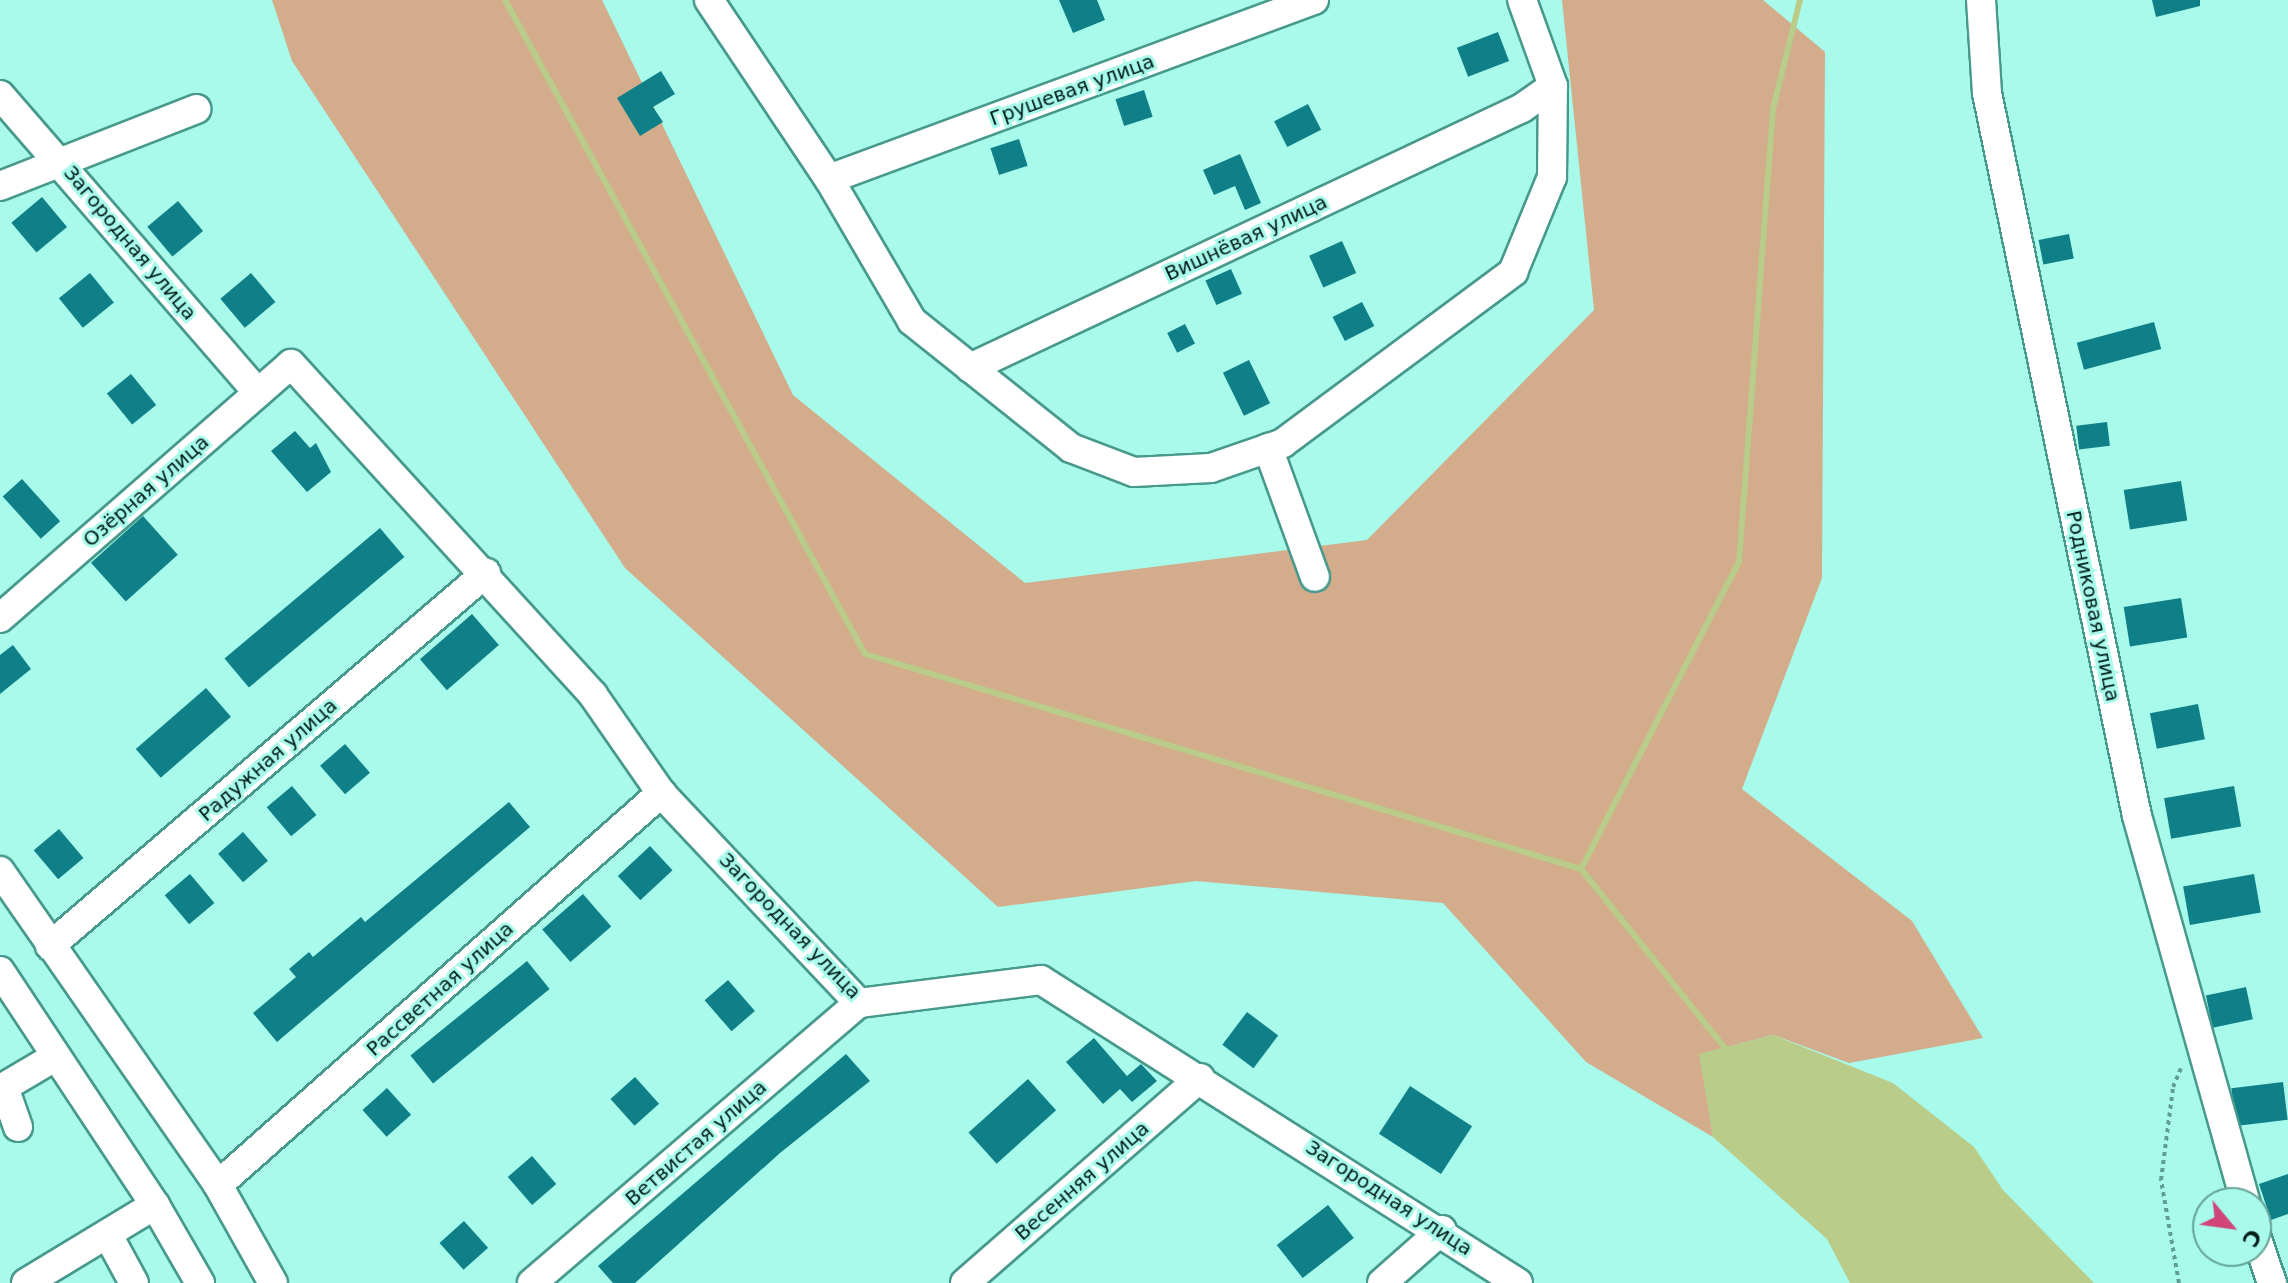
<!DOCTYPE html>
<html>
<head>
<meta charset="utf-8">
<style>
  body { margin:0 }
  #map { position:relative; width:2288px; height:1283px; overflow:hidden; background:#a8faeb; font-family:"DejaVu Sans",sans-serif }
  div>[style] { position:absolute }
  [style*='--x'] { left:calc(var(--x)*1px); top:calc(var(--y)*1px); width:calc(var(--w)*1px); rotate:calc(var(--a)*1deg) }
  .green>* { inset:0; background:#d3ac8b }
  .water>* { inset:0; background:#b9cc8a }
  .stream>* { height:6px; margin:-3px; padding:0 3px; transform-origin:3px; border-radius:3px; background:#b9cc8a }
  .building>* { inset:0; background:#0f8087; transform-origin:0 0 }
  .path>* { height:4px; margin-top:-2px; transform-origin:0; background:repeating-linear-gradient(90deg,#619d92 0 4px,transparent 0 8px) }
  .roads { filter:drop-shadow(2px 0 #47998c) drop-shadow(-2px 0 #47998c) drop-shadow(0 2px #47998c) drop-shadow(0 -2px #47998c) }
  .minor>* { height:28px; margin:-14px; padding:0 14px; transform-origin:14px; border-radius:14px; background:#fff }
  span { translate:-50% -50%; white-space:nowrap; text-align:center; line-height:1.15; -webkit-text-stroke:6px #a8faeb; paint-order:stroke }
  .street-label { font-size:20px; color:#001d18 }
  .north { position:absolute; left:2192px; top:1187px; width:80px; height:80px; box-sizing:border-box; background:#a8faeb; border:2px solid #65a297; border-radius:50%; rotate:119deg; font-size:22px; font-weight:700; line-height:32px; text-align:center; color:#001d18 }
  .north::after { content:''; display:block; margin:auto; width:28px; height:36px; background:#d04578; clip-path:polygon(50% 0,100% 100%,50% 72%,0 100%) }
</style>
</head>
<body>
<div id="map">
  <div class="green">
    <i style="clip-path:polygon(272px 0,602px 0,793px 395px,1025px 583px,1367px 540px,1594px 310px,1562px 0,1763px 0,1825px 52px,1822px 578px,1742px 789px,1912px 921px,1983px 1038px,1849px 1063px,1773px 1035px,1700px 1054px,1713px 1137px,1586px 1062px,1443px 903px,1196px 881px,998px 907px,625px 568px,292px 61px)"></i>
  </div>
  <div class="water">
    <i style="clip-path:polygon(1773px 1035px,1893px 1083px,1974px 1147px,2003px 1190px,2094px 1283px,1850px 1283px,1827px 1239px,1713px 1137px,1699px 1054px)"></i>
  </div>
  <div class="stream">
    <i style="--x:505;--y:0;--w:747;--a:61.17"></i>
    <i style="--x:865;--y:654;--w:748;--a:16.71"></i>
    <i style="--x:1581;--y:869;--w:235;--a:51.2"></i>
    <i style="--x:1581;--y:869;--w:345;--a:-62.8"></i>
    <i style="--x:1739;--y:562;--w:454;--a:-85.7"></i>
    <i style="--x:1773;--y:109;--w:112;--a:-76.1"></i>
  </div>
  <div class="building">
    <i style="clip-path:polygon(1059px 0,1097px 0,1105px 20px,1073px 33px)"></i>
    <i style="clip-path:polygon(2152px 0,2200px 0,2200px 6px,2156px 17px)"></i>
    <i style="left:1498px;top:32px;width:31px;height:44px;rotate:69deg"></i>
    <i style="clip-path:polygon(661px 71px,675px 94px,653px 107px,663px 122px,640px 136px,617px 98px)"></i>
    <i style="left:1144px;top:90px;width:28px;height:30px;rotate:72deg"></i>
    <i style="left:1308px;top:104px;width:29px;height:38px;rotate:63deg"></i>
    <i style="left:1019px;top:139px;width:28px;height:30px;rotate:72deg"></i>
    <i style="clip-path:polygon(1240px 154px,1261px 203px,1245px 210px,1235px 186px,1214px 195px,1203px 170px)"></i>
    <i style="left:42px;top:197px;width:39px;height:40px;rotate:50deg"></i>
    <i style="left:178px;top:201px;width:39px;height:40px;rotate:50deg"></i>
    <i style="left:2069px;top:234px;width:25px;height:31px;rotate:79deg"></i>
    <i style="left:1342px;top:241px;width:35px;height:36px;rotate:66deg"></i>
    <i style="left:1231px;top:269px;width:27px;height:28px;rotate:66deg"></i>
    <i style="left:90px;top:273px;width:38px;height:40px;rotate:51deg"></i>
    <i style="left:251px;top:273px;width:38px;height:40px;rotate:50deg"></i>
    <i style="left:1362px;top:302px;width:27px;height:33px;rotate:63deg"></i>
    <i style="left:2154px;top:322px;width:28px;height:80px;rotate:75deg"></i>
    <i style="left:1185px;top:324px;width:22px;height:20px;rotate:63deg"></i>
    <i style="left:1249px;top:360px;width:48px;height:29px;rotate:64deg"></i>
    <i style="left:131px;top:374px;width:40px;height:31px;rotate:51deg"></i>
    <i style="left:2107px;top:422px;width:24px;height:31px;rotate:83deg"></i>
    <i style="clip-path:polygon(295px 431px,310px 448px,316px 443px,331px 472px,307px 492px,271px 451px)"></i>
    <i style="left:22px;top:479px;width:57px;height:26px;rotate:48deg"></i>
    <i style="left:2181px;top:481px;width:40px;height:58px;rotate:81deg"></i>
    <i style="left:143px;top:516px;width:52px;height:70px;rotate:48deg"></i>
    <i style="left:380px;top:528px;width:38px;height:203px;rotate:50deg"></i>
    <i style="left:2181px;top:598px;width:40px;height:58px;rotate:81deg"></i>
    <i style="left:472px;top:614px;width:41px;height:69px;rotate:49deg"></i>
    <i style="clip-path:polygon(13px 645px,31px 669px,0 694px,0 655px)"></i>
    <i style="left:206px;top:688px;width:38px;height:93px;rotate:49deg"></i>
    <i style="left:2198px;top:704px;width:36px;height:49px;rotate:79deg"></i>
    <i style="left:345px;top:744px;width:38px;height:33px;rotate:49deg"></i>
    <i style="left:292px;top:786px;width:38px;height:33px;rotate:50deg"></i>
    <i style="left:2234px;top:786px;width:41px;height:71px;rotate:80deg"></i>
    <i style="clip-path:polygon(509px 802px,530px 827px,277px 1042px,253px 1013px,296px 977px,289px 969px,309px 952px,313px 957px,361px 917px,365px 922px)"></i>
    <i style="left:59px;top:829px;width:38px;height:33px;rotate:50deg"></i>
    <i style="left:243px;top:832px;width:38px;height:33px;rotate:49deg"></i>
    <i style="left:650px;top:846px;width:33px;height:44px;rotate:47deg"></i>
    <i style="left:190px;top:874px;width:38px;height:33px;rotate:50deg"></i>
    <i style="left:2254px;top:874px;width:39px;height:72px;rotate:80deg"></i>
    <i style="left:583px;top:894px;width:43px;height:54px;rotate:49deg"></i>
    <i style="left:527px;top:961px;width:36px;height:150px;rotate:51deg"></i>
    <i style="left:728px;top:980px;width:41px;height:31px;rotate:49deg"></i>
    <i style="left:2246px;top:987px;width:33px;height:41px;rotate:78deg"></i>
    <i style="left:1247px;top:1012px;width:39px;height:41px;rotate:37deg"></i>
    <i style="clip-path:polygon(1094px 1038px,1127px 1076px,1141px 1064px,1157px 1081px,1132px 1102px,1120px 1089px,1103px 1104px,1066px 1062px)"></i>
    <i style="clip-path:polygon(846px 1054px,870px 1081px,780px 1153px,635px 1283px,613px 1283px,598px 1266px)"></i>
    <i style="left:635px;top:1077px;width:36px;height:33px;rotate:48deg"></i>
    <i style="left:1028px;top:1079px;width:42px;height:80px;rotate:48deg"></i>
    <i style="left:2283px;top:1082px;width:38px;height:52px;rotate:83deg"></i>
    <i style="left:1410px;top:1086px;width:74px;height:57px;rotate:33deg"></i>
    <i style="left:387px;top:1088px;width:36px;height:33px;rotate:48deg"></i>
    <i style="left:532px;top:1156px;width:37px;height:32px;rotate:49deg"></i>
    <i style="clip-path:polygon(2288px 1174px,2288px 1214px,2271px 1220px,2259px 1184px)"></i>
    <i style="left:1328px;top:1205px;width:42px;height:65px;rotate:52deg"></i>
    <i style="left:464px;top:1221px;width:36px;height:33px;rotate:48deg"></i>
  </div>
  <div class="path">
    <i style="--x:2179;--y:1283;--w:105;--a:-99.9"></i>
    <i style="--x:2161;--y:1180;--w:94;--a:-82.6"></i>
    <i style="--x:2173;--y:1087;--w:23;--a:-67"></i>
  </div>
  <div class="roads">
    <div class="minor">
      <i style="--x:709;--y:0;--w:216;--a:56.2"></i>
      <i style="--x:829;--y:179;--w:164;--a:59.7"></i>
      <i style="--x:912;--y:321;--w:203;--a:38.6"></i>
      <i style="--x:1071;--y:448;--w:67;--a:20.9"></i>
      <i style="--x:1134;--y:472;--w:77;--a:-3"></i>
      <i style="--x:1211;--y:468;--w:76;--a:-19.1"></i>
      <i style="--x:1283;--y:443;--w:287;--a:-36.6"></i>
      <i style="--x:1513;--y:272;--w:103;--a:-67.7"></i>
      <i style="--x:1552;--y:177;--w:91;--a:-89.4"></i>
      <i style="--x:1981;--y:0;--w:93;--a:86.3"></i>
      <i style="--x:1987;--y:93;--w:738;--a:78.28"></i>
      <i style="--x:2137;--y:816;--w:402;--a:74.3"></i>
      <i style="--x:0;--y:95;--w:394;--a:49.1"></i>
      <i style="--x:829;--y:179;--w:517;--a:-20.26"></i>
      <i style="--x:0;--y:186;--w:211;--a:-21.4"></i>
      <i style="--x:970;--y:368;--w:610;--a:-25.22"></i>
      <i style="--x:1522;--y:108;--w:38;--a:-35"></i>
      <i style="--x:1553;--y:86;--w:91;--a:-109.8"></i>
      <i style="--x:1268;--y:448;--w:137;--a:70"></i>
      <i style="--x:0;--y:618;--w:386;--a:-41.1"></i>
      <i style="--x:291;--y:364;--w:448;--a:47.6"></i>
      <i style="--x:593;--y:695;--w:119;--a:55.2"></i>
      <i style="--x:661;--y:793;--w:289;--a:46.7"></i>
      <i style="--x:0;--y:871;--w:382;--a:55.2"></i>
      <i style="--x:218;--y:1185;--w:112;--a:60.7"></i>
      <i style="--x:50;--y:946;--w:574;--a:-40.55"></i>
      <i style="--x:0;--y:971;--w:281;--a:56.5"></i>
      <i style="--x:155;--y:1205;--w:90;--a:60"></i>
      <i style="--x:859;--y:1003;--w:183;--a:-7.2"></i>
      <i style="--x:1041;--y:980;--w:565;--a:32.42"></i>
      <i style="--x:18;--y:1127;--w:42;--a:-109.3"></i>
      <i style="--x:4;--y:1087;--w:57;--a:-30.6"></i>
      <i style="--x:218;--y:1185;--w:592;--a:-41.5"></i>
      <i style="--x:2256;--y:1236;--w:50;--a:71.2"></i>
      <i style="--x:109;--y:1237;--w:52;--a:61.5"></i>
      <i style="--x:26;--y:1283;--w:151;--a:-31.2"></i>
      <i style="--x:532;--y:1283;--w:430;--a:-40.6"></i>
      <i style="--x:965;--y:1283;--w:312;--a:-41.1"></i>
      <i style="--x:1382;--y:1283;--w:80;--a:-41.5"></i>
    </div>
  </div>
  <div class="street-label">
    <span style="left:1072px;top:90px;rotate:-20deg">Грушевая улица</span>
    <span style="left:1246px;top:238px;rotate:-25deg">Вишнёвая улица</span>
    <span style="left:130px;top:243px;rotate:50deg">Загородная улица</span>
    <span style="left:146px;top:491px;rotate:-41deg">Озёрная улица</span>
    <span style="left:2093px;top:606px;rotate:78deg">Родниковая улица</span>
    <span style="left:268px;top:760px;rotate:-41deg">Радужная улица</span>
    <span style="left:790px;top:926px;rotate:46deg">Загородная улица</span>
    <span style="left:440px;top:989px;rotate:-42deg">Рассветная улица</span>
    <span style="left:696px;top:1143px;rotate:-41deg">Ветвистая улица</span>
    <span style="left:1082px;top:1181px;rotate:-41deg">Весенняя улица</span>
    <span style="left:1389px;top:1198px;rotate:33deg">Загородная улица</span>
  </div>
  <div class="north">С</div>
</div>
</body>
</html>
